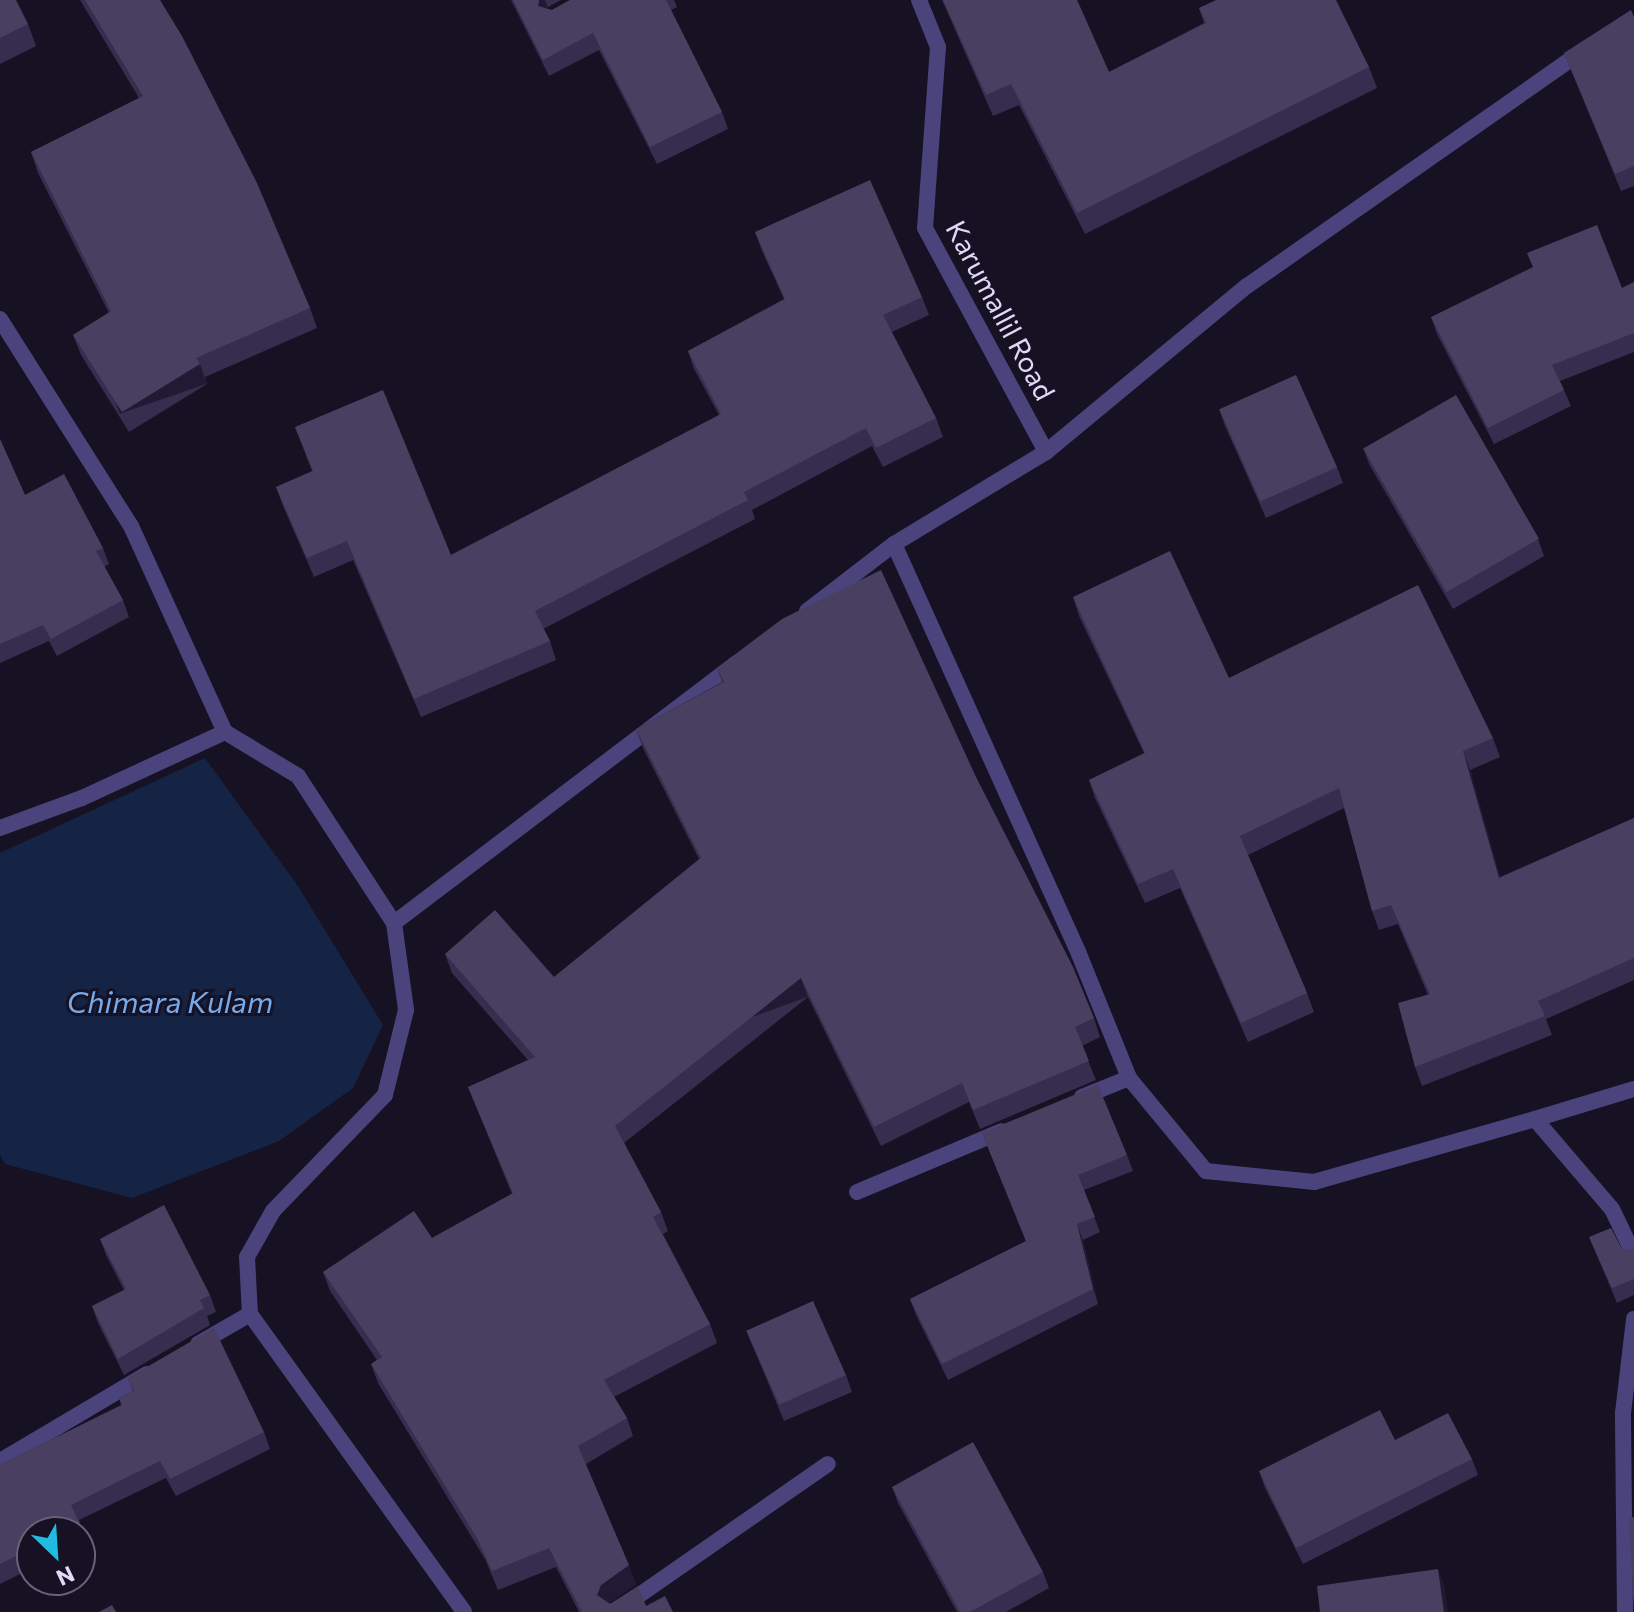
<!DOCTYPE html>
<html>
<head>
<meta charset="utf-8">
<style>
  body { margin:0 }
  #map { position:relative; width:1634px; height:1612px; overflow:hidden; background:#161223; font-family:Commissioner,sans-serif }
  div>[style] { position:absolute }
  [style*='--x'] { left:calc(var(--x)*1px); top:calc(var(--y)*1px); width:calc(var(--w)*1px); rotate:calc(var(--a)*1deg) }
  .water>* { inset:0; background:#152344 }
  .minor>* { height:16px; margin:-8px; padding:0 8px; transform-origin:8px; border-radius:8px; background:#4a437c }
  .wall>* { inset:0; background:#372d4e }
  .shaded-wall>* { inset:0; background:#221a35; transform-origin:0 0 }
  .building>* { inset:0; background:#493f60; transform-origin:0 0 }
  span { translate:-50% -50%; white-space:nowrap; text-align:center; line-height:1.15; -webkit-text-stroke:6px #161223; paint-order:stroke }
  .street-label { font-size:28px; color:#e0d9fa }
  .water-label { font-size:30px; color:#75aaec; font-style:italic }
  .north { position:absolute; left:16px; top:1516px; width:80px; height:80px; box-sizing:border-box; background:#161223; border:2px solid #676279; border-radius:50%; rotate:155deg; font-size:22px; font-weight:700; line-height:32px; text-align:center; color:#e0d9fa }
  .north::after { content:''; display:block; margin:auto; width:28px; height:36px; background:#1fbbe0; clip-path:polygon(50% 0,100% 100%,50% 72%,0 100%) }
</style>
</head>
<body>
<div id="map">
  <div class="water">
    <i style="clip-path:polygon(205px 758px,298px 886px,383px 1025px,353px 1088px,279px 1141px,132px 1198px,5px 1164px,0 1155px,0 853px)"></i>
  </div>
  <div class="minor">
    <i style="--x:919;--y:0;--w:51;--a:68"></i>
    <i style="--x:938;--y:47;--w:181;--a:94.1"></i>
    <i style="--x:925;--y:228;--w:255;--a:61.6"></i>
    <i style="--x:0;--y:319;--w:245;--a:57.7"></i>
    <i style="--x:131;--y:526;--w:226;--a:65.5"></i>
    <i style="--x:894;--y:544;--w:450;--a:65.7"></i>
    <i style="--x:1079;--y:954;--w:134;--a:68"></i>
    <i style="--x:1129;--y:1078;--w:121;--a:50.4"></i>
    <i style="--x:1206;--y:1171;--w:109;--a:5.8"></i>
    <i style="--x:1314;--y:1182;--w:230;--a:-15.9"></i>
    <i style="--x:1535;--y:1119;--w:118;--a:49.5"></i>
    <i style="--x:1612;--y:1209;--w:51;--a:64.4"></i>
    <i style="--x:807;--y:611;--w:110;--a:-37.6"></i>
    <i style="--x:894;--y:544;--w:178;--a:-31.2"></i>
    <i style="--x:1046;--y:452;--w:261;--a:-39.6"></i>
    <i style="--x:1247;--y:286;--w:413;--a:-35"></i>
    <i style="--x:0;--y:828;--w:87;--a:-20.1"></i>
    <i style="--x:82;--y:798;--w:157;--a:-24.8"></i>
    <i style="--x:225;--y:732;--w:85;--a:31.1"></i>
    <i style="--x:298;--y:776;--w:176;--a:56.9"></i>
    <i style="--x:394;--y:923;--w:88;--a:82.1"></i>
    <i style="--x:406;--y:1010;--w:88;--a:103.9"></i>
    <i style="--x:385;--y:1095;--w:161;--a:134"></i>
    <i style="--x:273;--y:1211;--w:53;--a:119.5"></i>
    <i style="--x:247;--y:1257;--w:57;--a:87"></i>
    <i style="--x:250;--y:1314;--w:60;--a:150"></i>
    <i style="--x:394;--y:923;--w:430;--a:-37.2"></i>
    <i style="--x:1082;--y:1097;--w:51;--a:-22"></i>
    <i style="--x:1535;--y:1119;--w:103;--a:-16.9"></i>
    <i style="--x:857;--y:1192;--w:157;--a:-22.8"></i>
    <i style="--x:250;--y:1314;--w:367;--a:54.3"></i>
    <i style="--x:0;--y:1461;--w:171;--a:-30.6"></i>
    <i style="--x:615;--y:1612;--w:259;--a:-34.8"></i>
    <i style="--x:1625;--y:1612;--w:199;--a:-90.6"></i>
    <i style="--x:1623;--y:1413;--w:95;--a:-83.3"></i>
  </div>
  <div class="wall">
    <i style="clip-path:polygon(0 0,28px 24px,36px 46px,0 64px)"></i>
    <i style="clip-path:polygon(80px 0,160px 0,310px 308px,317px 328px,205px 377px,207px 384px,129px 432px,81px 355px,73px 335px,109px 313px,38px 173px,31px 152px,139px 98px)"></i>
    <i style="clip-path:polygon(511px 0,561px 0,548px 7px,547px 9px,552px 10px,570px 0,674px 0,677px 7px,671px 10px,722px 112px,728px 129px,657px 164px,599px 50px,549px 76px)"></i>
    <i style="clip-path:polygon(942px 0,1077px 0,1109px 72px,1204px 23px,1199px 8px,1369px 67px,1377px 88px,1085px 234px,1019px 105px,993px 116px)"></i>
    <i style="clip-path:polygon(1634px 17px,1634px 186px,1621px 191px,1564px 53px)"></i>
    <i style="clip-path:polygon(755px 232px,922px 297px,929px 315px,892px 332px,936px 418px,943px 437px,883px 467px,872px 446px,752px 510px,755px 519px,543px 629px,550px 641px,556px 660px,421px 717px,353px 560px,314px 577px,283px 506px,276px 487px,312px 471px,295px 427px,451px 555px,719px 415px,694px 369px,688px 351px,784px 299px,762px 251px)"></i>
    <i style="clip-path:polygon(1634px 282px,1634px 352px,1560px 381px,1571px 406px,1494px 444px,1437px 334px,1431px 317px,1622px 288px)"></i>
    <i style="clip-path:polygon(1219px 409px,1337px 467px,1343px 483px,1266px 518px,1225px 426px)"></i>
    <i style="clip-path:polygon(0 439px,25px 495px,103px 548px,109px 564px,104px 567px,123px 600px,129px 617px,57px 656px,49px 641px,0 663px)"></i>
    <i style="clip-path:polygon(1363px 448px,1538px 539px,1544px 556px,1453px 609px,1369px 464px)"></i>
    <i style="clip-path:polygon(1073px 597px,1229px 678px,1493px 738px,1500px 757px,1470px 770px,1500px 877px,1634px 818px,1634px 980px,1546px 1019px,1552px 1035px,1422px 1086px,1415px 1067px,1428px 995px,1398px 924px,1379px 930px,1372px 911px,1344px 808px,1248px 855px,1307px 993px,1314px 1012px,1248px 1042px,1180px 888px,1145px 903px,1095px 798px,1089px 780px,1144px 753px,1079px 616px)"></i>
    <i style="clip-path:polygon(717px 668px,976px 777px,1094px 1018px,1100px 1037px,1082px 1046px,1096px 1080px,980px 1129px,969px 1102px,881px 1146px,808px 997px,624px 1143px,661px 1212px,668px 1231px,663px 1234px,710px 1324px,717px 1343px,614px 1397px,627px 1418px,633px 1436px,586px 1464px,636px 1584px,609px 1603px,646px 1606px,673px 1612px,579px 1612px,556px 1567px,498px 1590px,485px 1559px,378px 1383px,371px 1364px,377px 1360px,330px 1291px,323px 1272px,432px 1238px,512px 1194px,468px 1087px,528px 1060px,452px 973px,445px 954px,554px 977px,699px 859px,643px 748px,636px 729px,722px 682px)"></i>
    <i style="clip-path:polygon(982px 1133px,1127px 1155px,1133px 1171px,1084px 1190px,1100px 1232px,1083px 1240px,1098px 1304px,948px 1380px,916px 1315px,910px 1299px,1026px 1241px)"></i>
    <i style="clip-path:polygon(1589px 1237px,1622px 1249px,1633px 1251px,1634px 1249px,1634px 1295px,1617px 1303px)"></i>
    <i style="clip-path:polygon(100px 1239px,210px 1295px,216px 1312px,207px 1316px,210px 1325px,124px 1375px,98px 1323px,92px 1306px,124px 1290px,106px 1255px)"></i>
    <i style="clip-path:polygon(746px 1330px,846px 1375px,852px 1392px,784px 1421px)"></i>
    <i style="clip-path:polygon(128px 1378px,264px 1432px,270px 1449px,176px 1496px,166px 1478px,79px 1520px,86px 1541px,80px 1544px,80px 1532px,32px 1532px,32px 1568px,0 1584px,0 1465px,121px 1405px,119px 1398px,133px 1391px)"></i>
    <i style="clip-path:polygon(1395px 1440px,1472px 1459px,1478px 1475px,1303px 1564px,1265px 1488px,1259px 1471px)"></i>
    <i style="clip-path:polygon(892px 1487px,1043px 1572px,1049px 1588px,1006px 1612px,957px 1612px,898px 1503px)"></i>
  </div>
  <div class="shaded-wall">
    <i style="clip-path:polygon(539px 0,545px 0,548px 7px,544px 23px,538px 6px)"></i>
    <i style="left:200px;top:364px;width:21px;height:92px;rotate:71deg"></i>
    <i style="clip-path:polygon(1463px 751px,1470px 770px,1506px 897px,1499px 878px)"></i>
    <i style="left:801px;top:978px;width:20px;height:238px;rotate:70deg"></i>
    <i style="clip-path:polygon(1077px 1224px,1083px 1240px,1098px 1304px,1093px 1289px)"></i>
    <i style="clip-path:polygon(629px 1565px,636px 1584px,608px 1604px,597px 1595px,601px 1585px)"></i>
    <i style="clip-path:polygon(1438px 1569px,1444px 1585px,1448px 1612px,1444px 1612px)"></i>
  </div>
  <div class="building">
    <i style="clip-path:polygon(0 0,16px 0,28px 24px,0 38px)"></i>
    <i style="clip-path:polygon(85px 0,160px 0,182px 36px,257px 183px,310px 308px,196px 358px,200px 364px,122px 412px,73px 335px,111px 311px,31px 152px,143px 96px)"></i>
    <i style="clip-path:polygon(513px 0,539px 0,538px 6px,552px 10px,570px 0,666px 0,722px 112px,650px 147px,593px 33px,543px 60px)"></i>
    <i style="clip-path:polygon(943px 0,1077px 0,1109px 72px,1206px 23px,1199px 8px,1216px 0,1336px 0,1369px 67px,1077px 213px,1011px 84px,986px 95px)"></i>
    <i style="clip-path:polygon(1631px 10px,1634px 17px,1634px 166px,1615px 174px,1564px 53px)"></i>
    <i style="clip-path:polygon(870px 180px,922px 297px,883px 315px,936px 418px,876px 448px,866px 428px,744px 492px,748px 500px,535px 611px,550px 641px,414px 699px,347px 541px,307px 558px,276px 487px,313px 471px,295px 427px,383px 390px,451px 555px,721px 414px,688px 351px,785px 299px,755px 232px)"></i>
    <i style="clip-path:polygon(1597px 225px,1622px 288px,1634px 282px,1634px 333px,1552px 365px,1564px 390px,1488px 428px,1431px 317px,1533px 267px,1527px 253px)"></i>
    <i style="left:1296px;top:375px;width:101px;height:84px;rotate:66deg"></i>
    <i style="left:1456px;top:395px;width:166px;height:107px;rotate:60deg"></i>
    <i style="clip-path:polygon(0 439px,25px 495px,64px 474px,103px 548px,96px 551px,123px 600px,51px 639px,43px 625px,0 644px)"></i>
    <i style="clip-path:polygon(1170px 551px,1229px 678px,1418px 585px,1493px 738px,1463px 751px,1499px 878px,1634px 818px,1634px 958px,1538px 1001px,1545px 1016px,1415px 1067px,1398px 1003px,1430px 994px,1391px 905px,1372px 911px,1339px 788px,1240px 836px,1307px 993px,1241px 1023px,1173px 869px,1138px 884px,1089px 780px,1145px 753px,1073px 597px)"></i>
    <i style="clip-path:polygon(881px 570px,976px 777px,1073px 967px,1094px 1018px,1075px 1027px,1089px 1061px,973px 1110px,962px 1083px,874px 1127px,801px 978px,615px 1126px,661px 1212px,653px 1217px,710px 1324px,604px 1380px,627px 1418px,578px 1446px,629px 1565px,601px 1585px,597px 1595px,610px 1604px,638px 1586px,646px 1606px,665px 1596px,673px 1612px,582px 1612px,549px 1548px,492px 1571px,478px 1540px,371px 1364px,382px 1357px,323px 1272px,414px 1211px,432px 1238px,513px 1193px,468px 1087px,535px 1057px,445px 954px,495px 910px,554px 977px,701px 858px,636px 729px,724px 682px,717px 668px,782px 619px)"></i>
    <i style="clip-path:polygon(1098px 1085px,1127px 1155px,1078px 1175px,1095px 1217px,1077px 1224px,1093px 1289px,942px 1364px,910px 1299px,1026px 1241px,982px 1133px)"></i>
    <i style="clip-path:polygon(164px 1205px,210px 1295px,200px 1300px,204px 1308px,118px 1359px,92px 1306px,126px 1289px,100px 1239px)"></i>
    <i style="clip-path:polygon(1611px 1228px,1622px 1249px,1633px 1251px,1634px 1249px,1634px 1279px,1612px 1288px,1589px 1237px)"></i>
    <i style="left:813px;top:1301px;width:81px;height:73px;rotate:66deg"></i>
    <i style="clip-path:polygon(214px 1328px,264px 1432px,170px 1479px,160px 1461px,71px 1505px,80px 1524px,64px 1532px,32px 1532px,32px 1548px,0 1564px,0 1465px,122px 1405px,119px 1398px,134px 1391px,128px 1378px)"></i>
    <i style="clip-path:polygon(1380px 1410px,1395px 1440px,1448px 1413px,1472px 1459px,1296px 1548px,1259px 1471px)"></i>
    <i style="clip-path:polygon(973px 1442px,1043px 1572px,970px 1612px,960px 1612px,892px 1487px)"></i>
    <i style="clip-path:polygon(1634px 1517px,1634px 1612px,1629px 1518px)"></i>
    <i style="clip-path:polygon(1438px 1569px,1444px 1612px,1320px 1612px,1317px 1586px)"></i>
    <i style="clip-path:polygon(112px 1605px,116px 1612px,99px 1612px)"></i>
  </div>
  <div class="street-label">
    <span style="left:1001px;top:310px;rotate:62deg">Karumallil Road</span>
  </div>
  <div class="water-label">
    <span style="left:170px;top:1001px">Chimara Kulam</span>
  </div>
  <div class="north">N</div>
</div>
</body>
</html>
